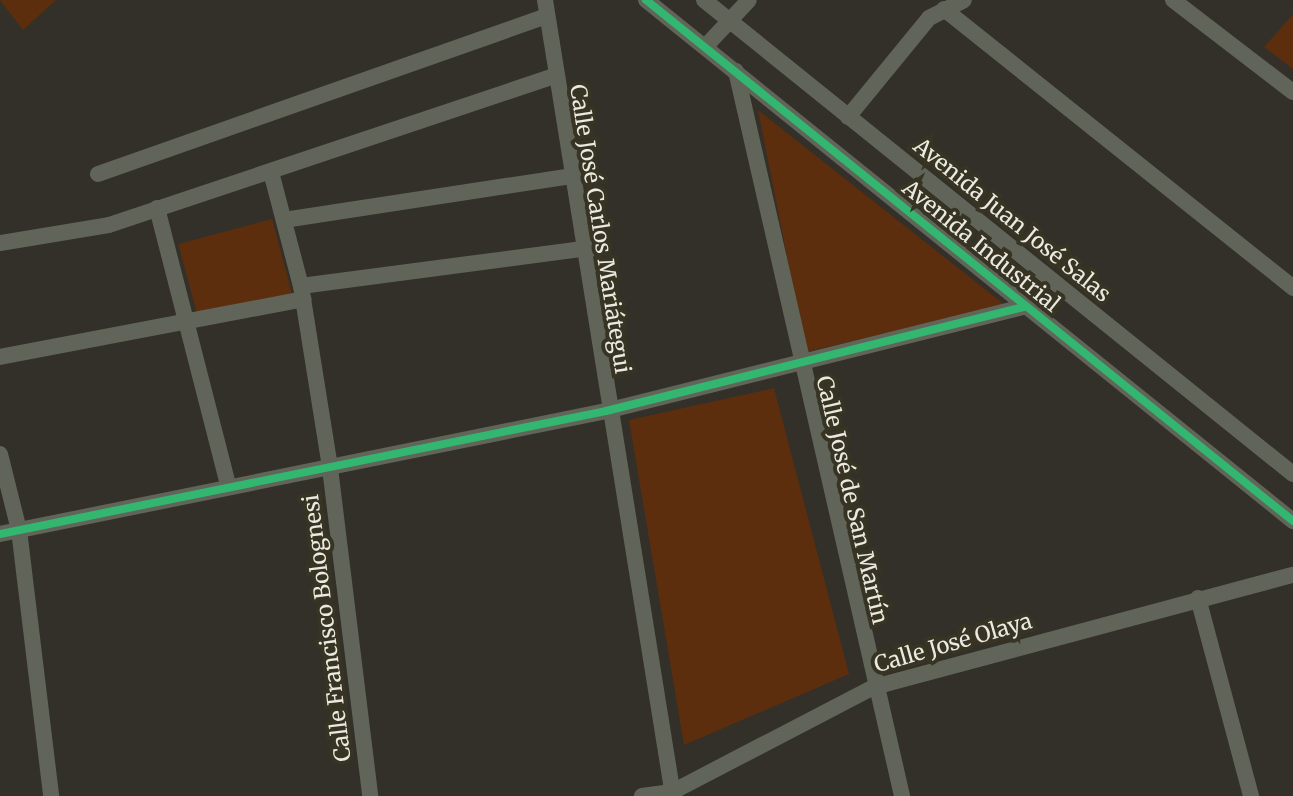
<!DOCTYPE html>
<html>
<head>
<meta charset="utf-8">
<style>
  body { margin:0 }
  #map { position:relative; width:1293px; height:796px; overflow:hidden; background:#323028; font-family:Merriweather,serif }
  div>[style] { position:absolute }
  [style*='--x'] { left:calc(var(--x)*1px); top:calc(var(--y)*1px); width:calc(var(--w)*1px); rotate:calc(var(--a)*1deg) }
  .green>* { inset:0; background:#5c2e0e; transform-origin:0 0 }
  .minor>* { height:16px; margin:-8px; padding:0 8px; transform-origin:8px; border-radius:8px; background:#616459 }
  .cycleway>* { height:8px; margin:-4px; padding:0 4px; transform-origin:4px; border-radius:4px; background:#33b770 }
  span { translate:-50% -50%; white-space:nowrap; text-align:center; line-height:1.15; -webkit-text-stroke:8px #373423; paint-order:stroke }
  .street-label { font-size:22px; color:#eceae0 }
</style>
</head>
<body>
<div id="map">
  <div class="green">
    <i style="clip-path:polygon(0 0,56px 0,23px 30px)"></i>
    <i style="clip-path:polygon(1293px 14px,1293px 69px,1264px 47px)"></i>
    <i style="clip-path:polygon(758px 110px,1005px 305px,806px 352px)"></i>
    <i style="left:272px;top:219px;width:78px;height:97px;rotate:75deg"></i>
    <i style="clip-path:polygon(774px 388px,849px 674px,684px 745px,629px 420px)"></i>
  </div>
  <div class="minor">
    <i style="--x:545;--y:0;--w:806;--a:80.86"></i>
    <i style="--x:646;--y:0;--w:831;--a:38.84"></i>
    <i style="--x:704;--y:0;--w:756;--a:38.83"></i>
    <i style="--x:1173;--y:0;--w:151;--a:37.5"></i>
    <i style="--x:944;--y:9;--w:447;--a:38.6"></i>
    <i style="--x:705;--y:47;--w:64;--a:-46.9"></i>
    <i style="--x:736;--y:71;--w:744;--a:77.1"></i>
    <i style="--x:848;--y:117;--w:128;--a:-50.7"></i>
    <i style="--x:929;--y:18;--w:39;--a:-27"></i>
    <i style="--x:271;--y:172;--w:118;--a:75.3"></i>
    <i style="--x:301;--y:286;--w:184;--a:80.9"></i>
    <i style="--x:330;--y:468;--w:330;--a:83"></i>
    <i style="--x:98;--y:174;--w:474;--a:-19.4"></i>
    <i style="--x:157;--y:208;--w:286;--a:75.6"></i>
    <i style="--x:284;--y:220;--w:289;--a:-8.7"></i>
    <i style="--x:0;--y:243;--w:110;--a:-9.4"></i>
    <i style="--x:109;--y:225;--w:469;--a:-18.5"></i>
    <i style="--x:301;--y:286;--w:284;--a:-7.5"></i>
    <i style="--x:0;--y:357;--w:309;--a:-10.8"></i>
    <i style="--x:0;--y:454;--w:78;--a:76"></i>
    <i style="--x:19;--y:530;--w:268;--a:83.1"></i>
    <i style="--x:0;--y:534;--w:618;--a:-11.47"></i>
    <i style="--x:606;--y:411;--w:433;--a:-14"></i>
    <i style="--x:1198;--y:598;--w:205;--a:75"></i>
    <i style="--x:642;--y:796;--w:30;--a:-8"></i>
    <i style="--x:672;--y:792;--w:228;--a:-27.5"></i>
    <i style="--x:874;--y:687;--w:434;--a:-15"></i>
  </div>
  <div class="cycleway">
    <i style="--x:646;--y:0;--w:831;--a:38.84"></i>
    <i style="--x:0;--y:534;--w:618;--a:-11.47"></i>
    <i style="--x:606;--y:411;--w:433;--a:-14"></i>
  </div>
  <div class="street-label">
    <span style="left:1012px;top:220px;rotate:39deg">Avenida Juan José Salas</span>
    <span style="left:600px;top:229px;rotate:81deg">Calle José Carlos Mariátegui</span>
    <span style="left:981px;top:246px;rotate:39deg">Avenida Industrial</span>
    <span style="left:852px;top:500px;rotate:77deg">Calle José de San Martín</span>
    <span style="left:327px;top:628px;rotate:-97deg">Calle Francisco Bolognesi</span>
    <span style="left:953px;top:643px;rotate:-16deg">Calle José Olaya</span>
  </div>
</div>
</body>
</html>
